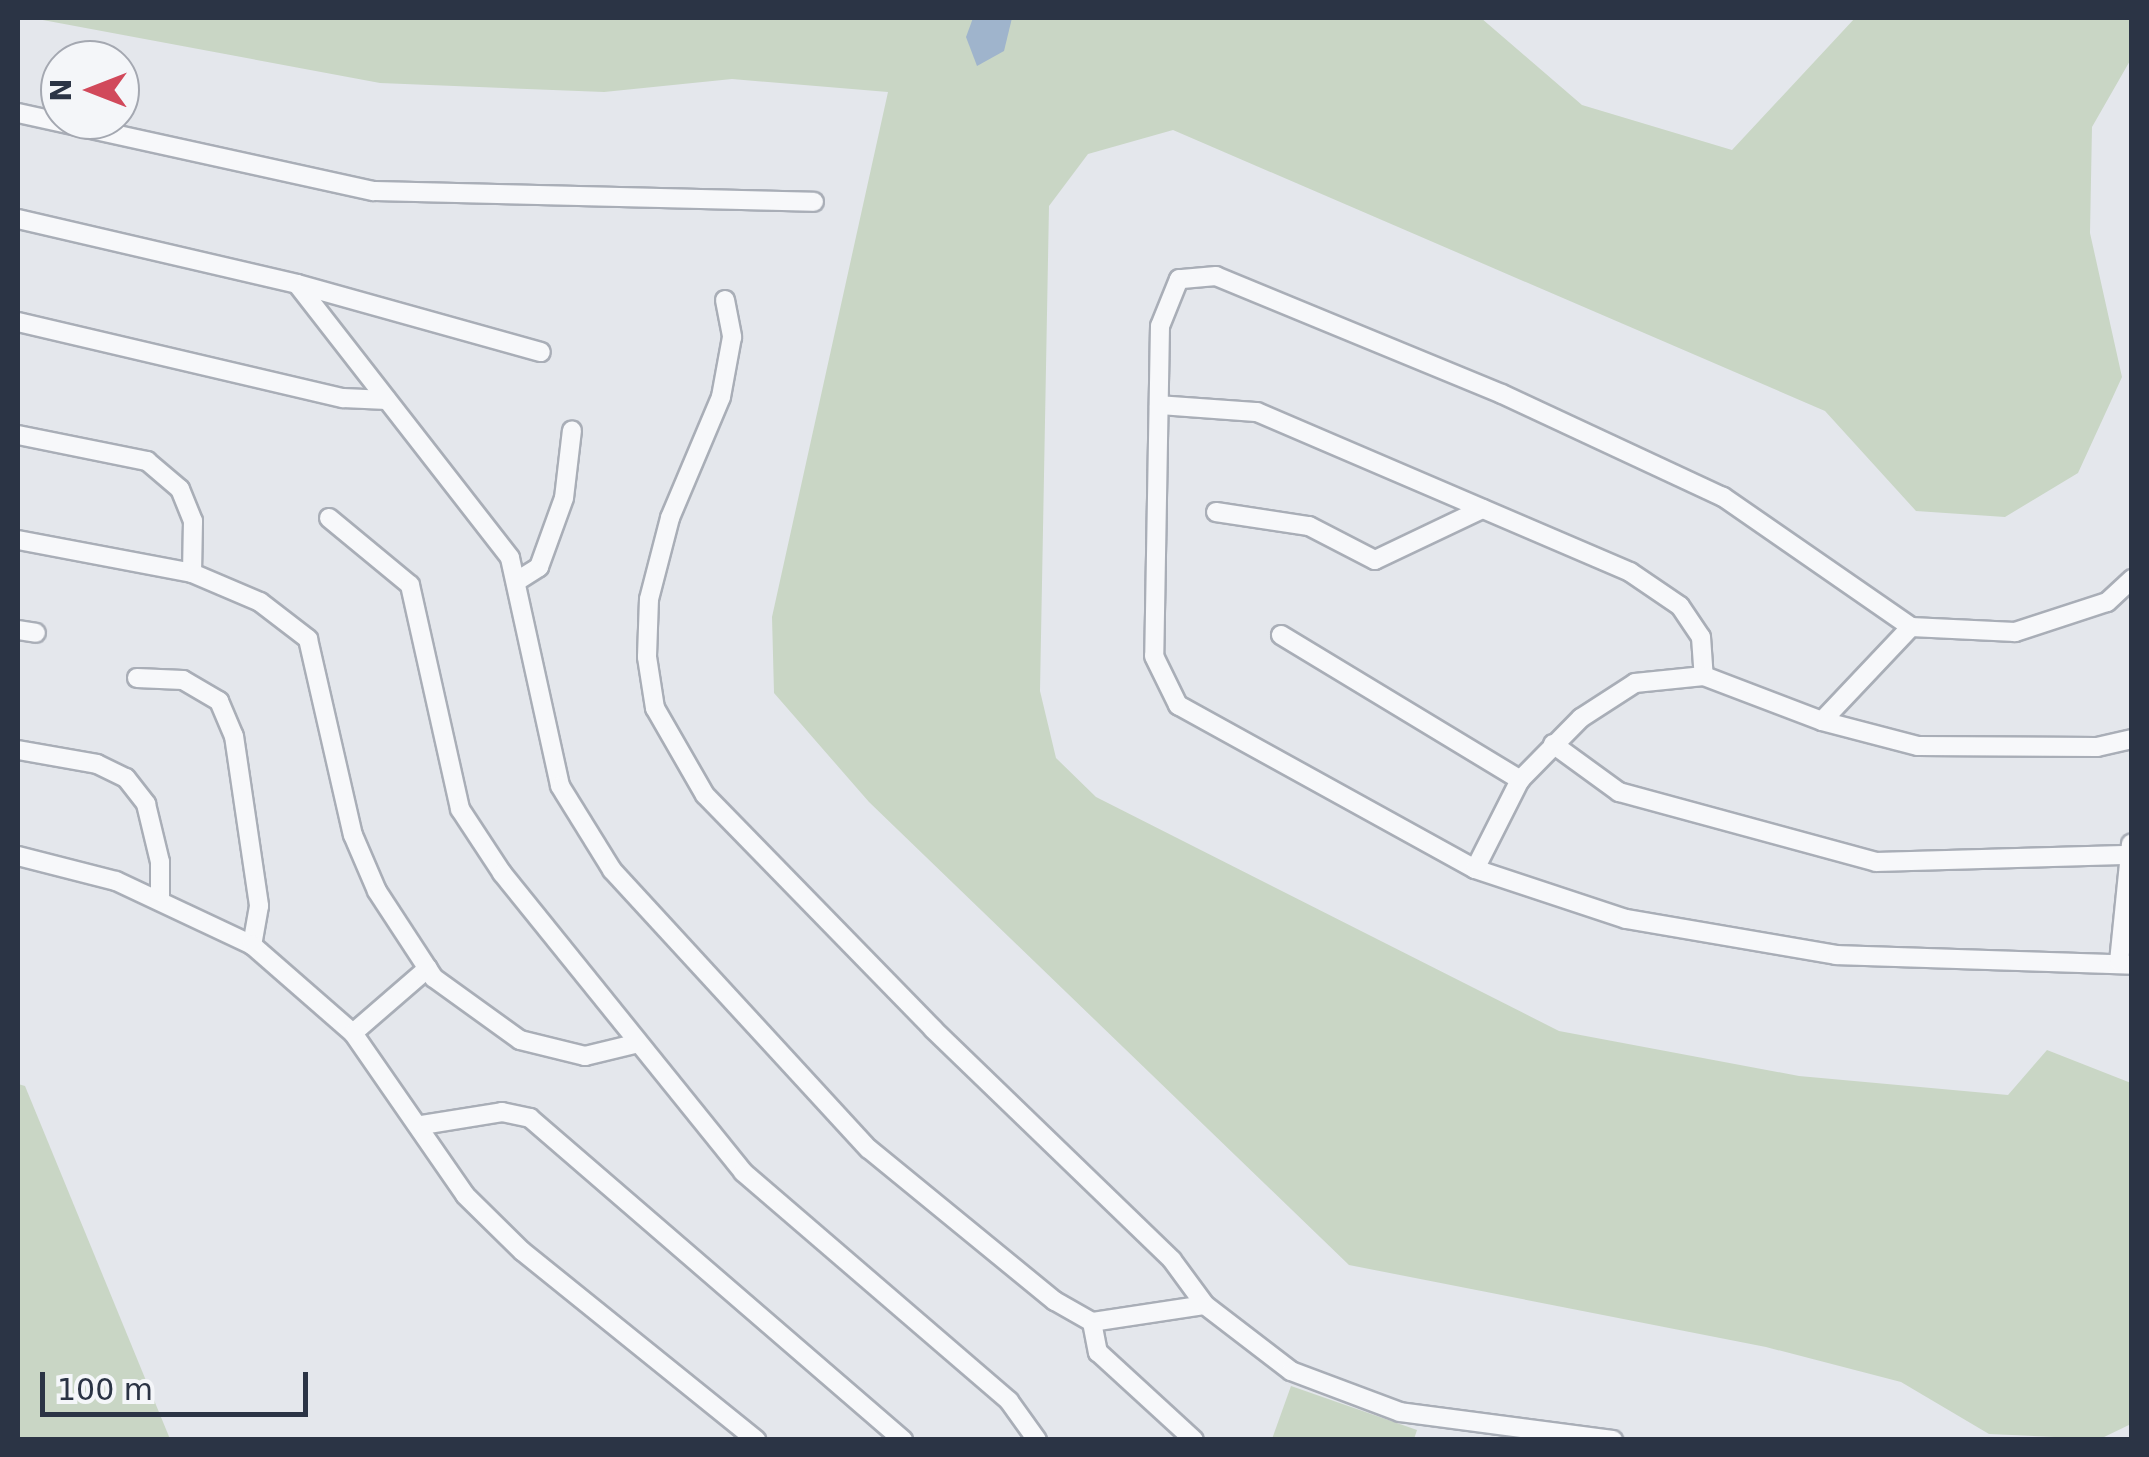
<!DOCTYPE html>
<html>
<head>
<meta charset="utf-8">
<style>
  body { margin:0 }
  #map { position:relative; width:2149px; height:1457px; overflow:hidden; background:#e4e7ec; font-family:"DejaVu Sans",sans-serif }
  div>[style] { position:absolute }
  [style*='--x'] { left:calc(var(--x)*1px); top:calc(var(--y)*1px); width:calc(var(--w)*1px); rotate:calc(var(--a)*1deg) }
  .green>* { inset:0; background:#c9d6c5 }
  .water>* { inset:0; background:#9fb4cc }
  .roads { filter:drop-shadow(2px 0 #a9aeb7) drop-shadow(-2px 0 #a9aeb7) drop-shadow(0 2px #a9aeb7) drop-shadow(0 -2px #a9aeb7) }
  .minor>* { height:18px; margin:-9px; padding:0 9px; transform-origin:9px; border-radius:9px; background:#f7f8fa }
  span { translate:-50% -50%; white-space:nowrap; text-align:center; line-height:1.15; -webkit-text-stroke:8px #f4f6f9; paint-order:stroke }
  .frame { position:absolute; inset:0; border:20px solid #2b3445; pointer-events:none }
  .north { position:absolute; left:40px; top:40px; width:100px; height:100px; box-sizing:border-box; background:#f4f6f9; border:2px solid #a4a8b1; border-radius:50%; rotate:270deg; font-size:28px; font-weight:700; line-height:40px; text-align:center; color:#2b3445 }
  .north::after { content:''; display:block; margin:auto; width:35px; height:45px; background:#d1495b; clip-path:polygon(50% 0,100% 100%,50% 72%,0 100%) }
  .scale { position:absolute; left:40px; top:1372px; width:268px; height:45px; box-sizing:border-box; border:5px solid #2b3445; border-top:0; padding-left:12px; font-size:30px; line-height:35px; white-space:nowrap; color:#2b3445; -webkit-text-stroke:8px #f4f6f9; paint-order:stroke }
</style>
</head>
<body>
<div id="map">
  <div class="green">
    <i style="clip-path:polygon(32px 18px,1481px 18px,1582px 105px,1732px 150px,1855px 18px,2131px 18px,2131px 59px,2092px 127px,2090px 233px,2122px 377px,2078px 473px,2005px 517px,1916px 511px,1825px 411px,1173px 130px,1088px 154px,1049px 206px,1040px 691px,1056px 758px,1096px 797px,1559px 1031px,1799px 1076px,2008px 1095px,2047px 1050px,2131px 1083px,2131px 1424px,2100px 1439px,1989px 1434px,1901px 1382px,1766px 1347px,1349px 1265px,869px 802px,774px 693px,772px 617px,888px 92px,732px 79px,604px 92px,380px 83px)"></i>
    <i style="clip-path:polygon(18px 1084px,25px 1086px,170px 1439px,18px 1439px)"></i>
    <i style="clip-path:polygon(1291px 1386px,1417px 1430px,1414px 1439px,1272px 1439px)"></i>
  </div>
  <div class="water">
    <i style="clip-path:polygon(973px 18px,1012px 18px,1004px 51px,977px 66px,966px 37px)"></i>
  </div>
  <div class="roads">
    <div class="minor">
      <i style="--x:18;--y:113;--w:364;--a:12.4"></i>
      <i style="--x:374;--y:191;--w:440;--a:1.4"></i>
      <i style="--x:18;--y:219;--w:286;--a:13.1"></i>
      <i style="--x:297;--y:284;--w:253;--a:15.6"></i>
      <i style="--x:297;--y:284;--w:347;--a:52.1"></i>
      <i style="--x:510;--y:558;--w:233;--a:77.6"></i>
      <i style="--x:560;--y:786;--w:99;--a:58.2"></i>
      <i style="--x:612;--y:870;--w:379;--a:47.4"></i>
      <i style="--x:869;--y:1149;--w:240;--a:39.3"></i>
      <i style="--x:1055;--y:1301;--w:43;--a:29.6"></i>
      <i style="--x:1092;--y:1322;--w:114;--a:-8.6"></i>
      <i style="--x:725;--y:300;--w:38;--a:79"></i>
      <i style="--x:732;--y:337;--w:61;--a:100.4"></i>
      <i style="--x:721;--y:397;--w:131;--a:112.9"></i>
      <i style="--x:670;--y:518;--w:84;--a:104.5"></i>
      <i style="--x:649;--y:599;--w:58;--a:92"></i>
      <i style="--x:647;--y:657;--w:52;--a:81.1"></i>
      <i style="--x:655;--y:708;--w:100;--a:60.1"></i>
      <i style="--x:705;--y:795;--w:327;--a:45.7"></i>
      <i style="--x:933;--y:1029;--w:332;--a:44"></i>
      <i style="--x:1172;--y:1260;--w:56;--a:53.7"></i>
      <i style="--x:1205;--y:1305;--w:108;--a:37.5"></i>
      <i style="--x:1291;--y:1371;--w:116;--a:20.6"></i>
      <i style="--x:1400;--y:1412;--w:215;--a:7.5"></i>
      <i style="--x:18;--y:322;--w:334;--a:13.2"></i>
      <i style="--x:343;--y:398;--w:44;--a:2.6"></i>
      <i style="--x:1159;--y:405;--w:98;--a:4.1"></i>
      <i style="--x:1257;--y:412;--w:406;--a:23.2"></i>
      <i style="--x:1630;--y:572;--w:60;--a:34.2"></i>
      <i style="--x:1680;--y:606;--w:37;--a:56"></i>
      <i style="--x:1701;--y:637;--w:39;--a:86"></i>
      <i style="--x:18;--y:435;--w:132;--a:11.4"></i>
      <i style="--x:147;--y:461;--w:43;--a:40.3"></i>
      <i style="--x:180;--y:489;--w:35;--a:68"></i>
      <i style="--x:193;--y:521;--w:52;--a:91.1"></i>
      <i style="--x:1216;--y:512;--w:94;--a:8.6"></i>
      <i style="--x:1309;--y:526;--w:74;--a:27.3"></i>
      <i style="--x:1375;--y:560;--w:119;--a:-25.5"></i>
      <i style="--x:329;--y:518;--w:105;--a:39.6"></i>
      <i style="--x:410;--y:585;--w:230;--a:77.4"></i>
      <i style="--x:460;--y:809;--w:77;--a:56.7"></i>
      <i style="--x:502;--y:873;--w:384;--a:51.1"></i>
      <i style="--x:743;--y:1172;--w:351;--a:40.7"></i>
      <i style="--x:1009;--y:1401;--w:48;--a:54.3"></i>
      <i style="--x:18;--y:540;--w:177;--a:10.7"></i>
      <i style="--x:192;--y:573;--w:74;--a:23.1"></i>
      <i style="--x:260;--y:602;--w:61;--a:37.6"></i>
      <i style="--x:308;--y:639;--w:201;--a:77.1"></i>
      <i style="--x:353;--y:835;--w:61;--a:66.8"></i>
      <i style="--x:377;--y:891;--w:104;--a:56.8"></i>
      <i style="--x:434;--y:978;--w:106;--a:35.8"></i>
      <i style="--x:520;--y:1040;--w:67;--a:13.8"></i>
      <i style="--x:585;--y:1056;--w:51;--a:-13.5"></i>
      <i style="--x:2132;--y:579;--w:34;--a:137"></i>
      <i style="--x:2107;--y:602;--w:97;--a:161.9"></i>
      <i style="--x:2015;--y:632;--w:104;--a:-177.2"></i>
      <i style="--x:1911;--y:627;--w:229;--a:-145.3"></i>
      <i style="--x:1723;--y:497;--w:244;--a:-155"></i>
      <i style="--x:1502;--y:394;--w:309;--a:-157.6"></i>
      <i style="--x:1216;--y:276;--w:37;--a:175"></i>
      <i style="--x:1179;--y:279;--w:51;--a:112"></i>
      <i style="--x:1160;--y:326;--w:330;--a:91"></i>
      <i style="--x:1154;--y:656;--w:55;--a:63.9"></i>
      <i style="--x:1178;--y:705;--w:339;--a:28.9"></i>
      <i style="--x:1475;--y:869;--w:159;--a:18.3"></i>
      <i style="--x:1626;--y:919;--w:213;--a:9.7"></i>
      <i style="--x:1836;--y:955;--w:296;--a:1.9"></i>
      <i style="--x:517;--y:581;--w:26;--a:-32"></i>
      <i style="--x:539;--y:567;--w:73;--a:-70.1"></i>
      <i style="--x:564;--y:498;--w:68;--a:-83.3"></i>
      <i style="--x:18;--y:630;--w:18;--a:9"></i>
      <i style="--x:1281;--y:635;--w:280;--a:31.2"></i>
      <i style="--x:137;--y:678;--w:46;--a:2.5"></i>
      <i style="--x:183;--y:680;--w:42;--a:30.3"></i>
      <i style="--x:219;--y:701;--w:38;--a:67"></i>
      <i style="--x:234;--y:736;--w:172;--a:81.6"></i>
      <i style="--x:259;--y:906;--w:40;--a:100"></i>
      <i style="--x:1822;--y:721;--w:129;--a:-46.6"></i>
      <i style="--x:1553;--y:744;--w:82;--a:36"></i>
      <i style="--x:1619;--y:792;--w:266;--a:15.2"></i>
      <i style="--x:1876;--y:862;--w:256;--a:-1.6"></i>
      <i style="--x:18;--y:750;--w:80;--a:10"></i>
      <i style="--x:97;--y:764;--w:32;--a:26"></i>
      <i style="--x:126;--y:778;--w:33;--a:52"></i>
      <i style="--x:146;--y:804;--w:60;--a:76.4"></i>
      <i style="--x:160;--y:862;--w:39;--a:90"></i>
      <i style="--x:18;--y:856;--w:101;--a:14.3"></i>
      <i style="--x:116;--y:881;--w:150;--a:25.2"></i>
      <i style="--x:252;--y:945;--w:134;--a:41.1"></i>
      <i style="--x:353;--y:1033;--w:197;--a:55.3"></i>
      <i style="--x:465;--y:1195;--w:80;--a:44.5"></i>
      <i style="--x:522;--y:1251;--w:301;--a:38.9"></i>
      <i style="--x:1475;--y:869;--w:100;--a:-63.2"></i>
      <i style="--x:1520;--y:780;--w:87;--a:-45.5"></i>
      <i style="--x:1581;--y:718;--w:64;--a:-32.9"></i>
      <i style="--x:1635;--y:683;--w:69;--a:-5.8"></i>
      <i style="--x:1704;--y:676;--w:126;--a:20.9"></i>
      <i style="--x:1822;--y:721;--w:99;--a:14.6"></i>
      <i style="--x:1918;--y:746;--w:179;--a:0.3"></i>
      <i style="--x:2097;--y:747;--w:36;--a:-13"></i>
      <i style="--x:2119;--y:962;--w:119;--a:-84.2"></i>
      <i style="--x:353;--y:1033;--w:99;--a:-40.9"></i>
      <i style="--x:422;--y:1125;--w:81;--a:-9.2"></i>
      <i style="--x:502;--y:1112;--w:29;--a:12"></i>
      <i style="--x:530;--y:1118;--w:493;--a:40.8"></i>
      <i style="--x:1092;--y:1322;--w:31;--a:79"></i>
      <i style="--x:1098;--y:1352;--w:130;--a:42.5"></i>
    </div>
  </div>
  <div class="frame"></div>
  <div class="north">N</div>
  <div class="scale">100 m</div>
</div>
</body>
</html>
